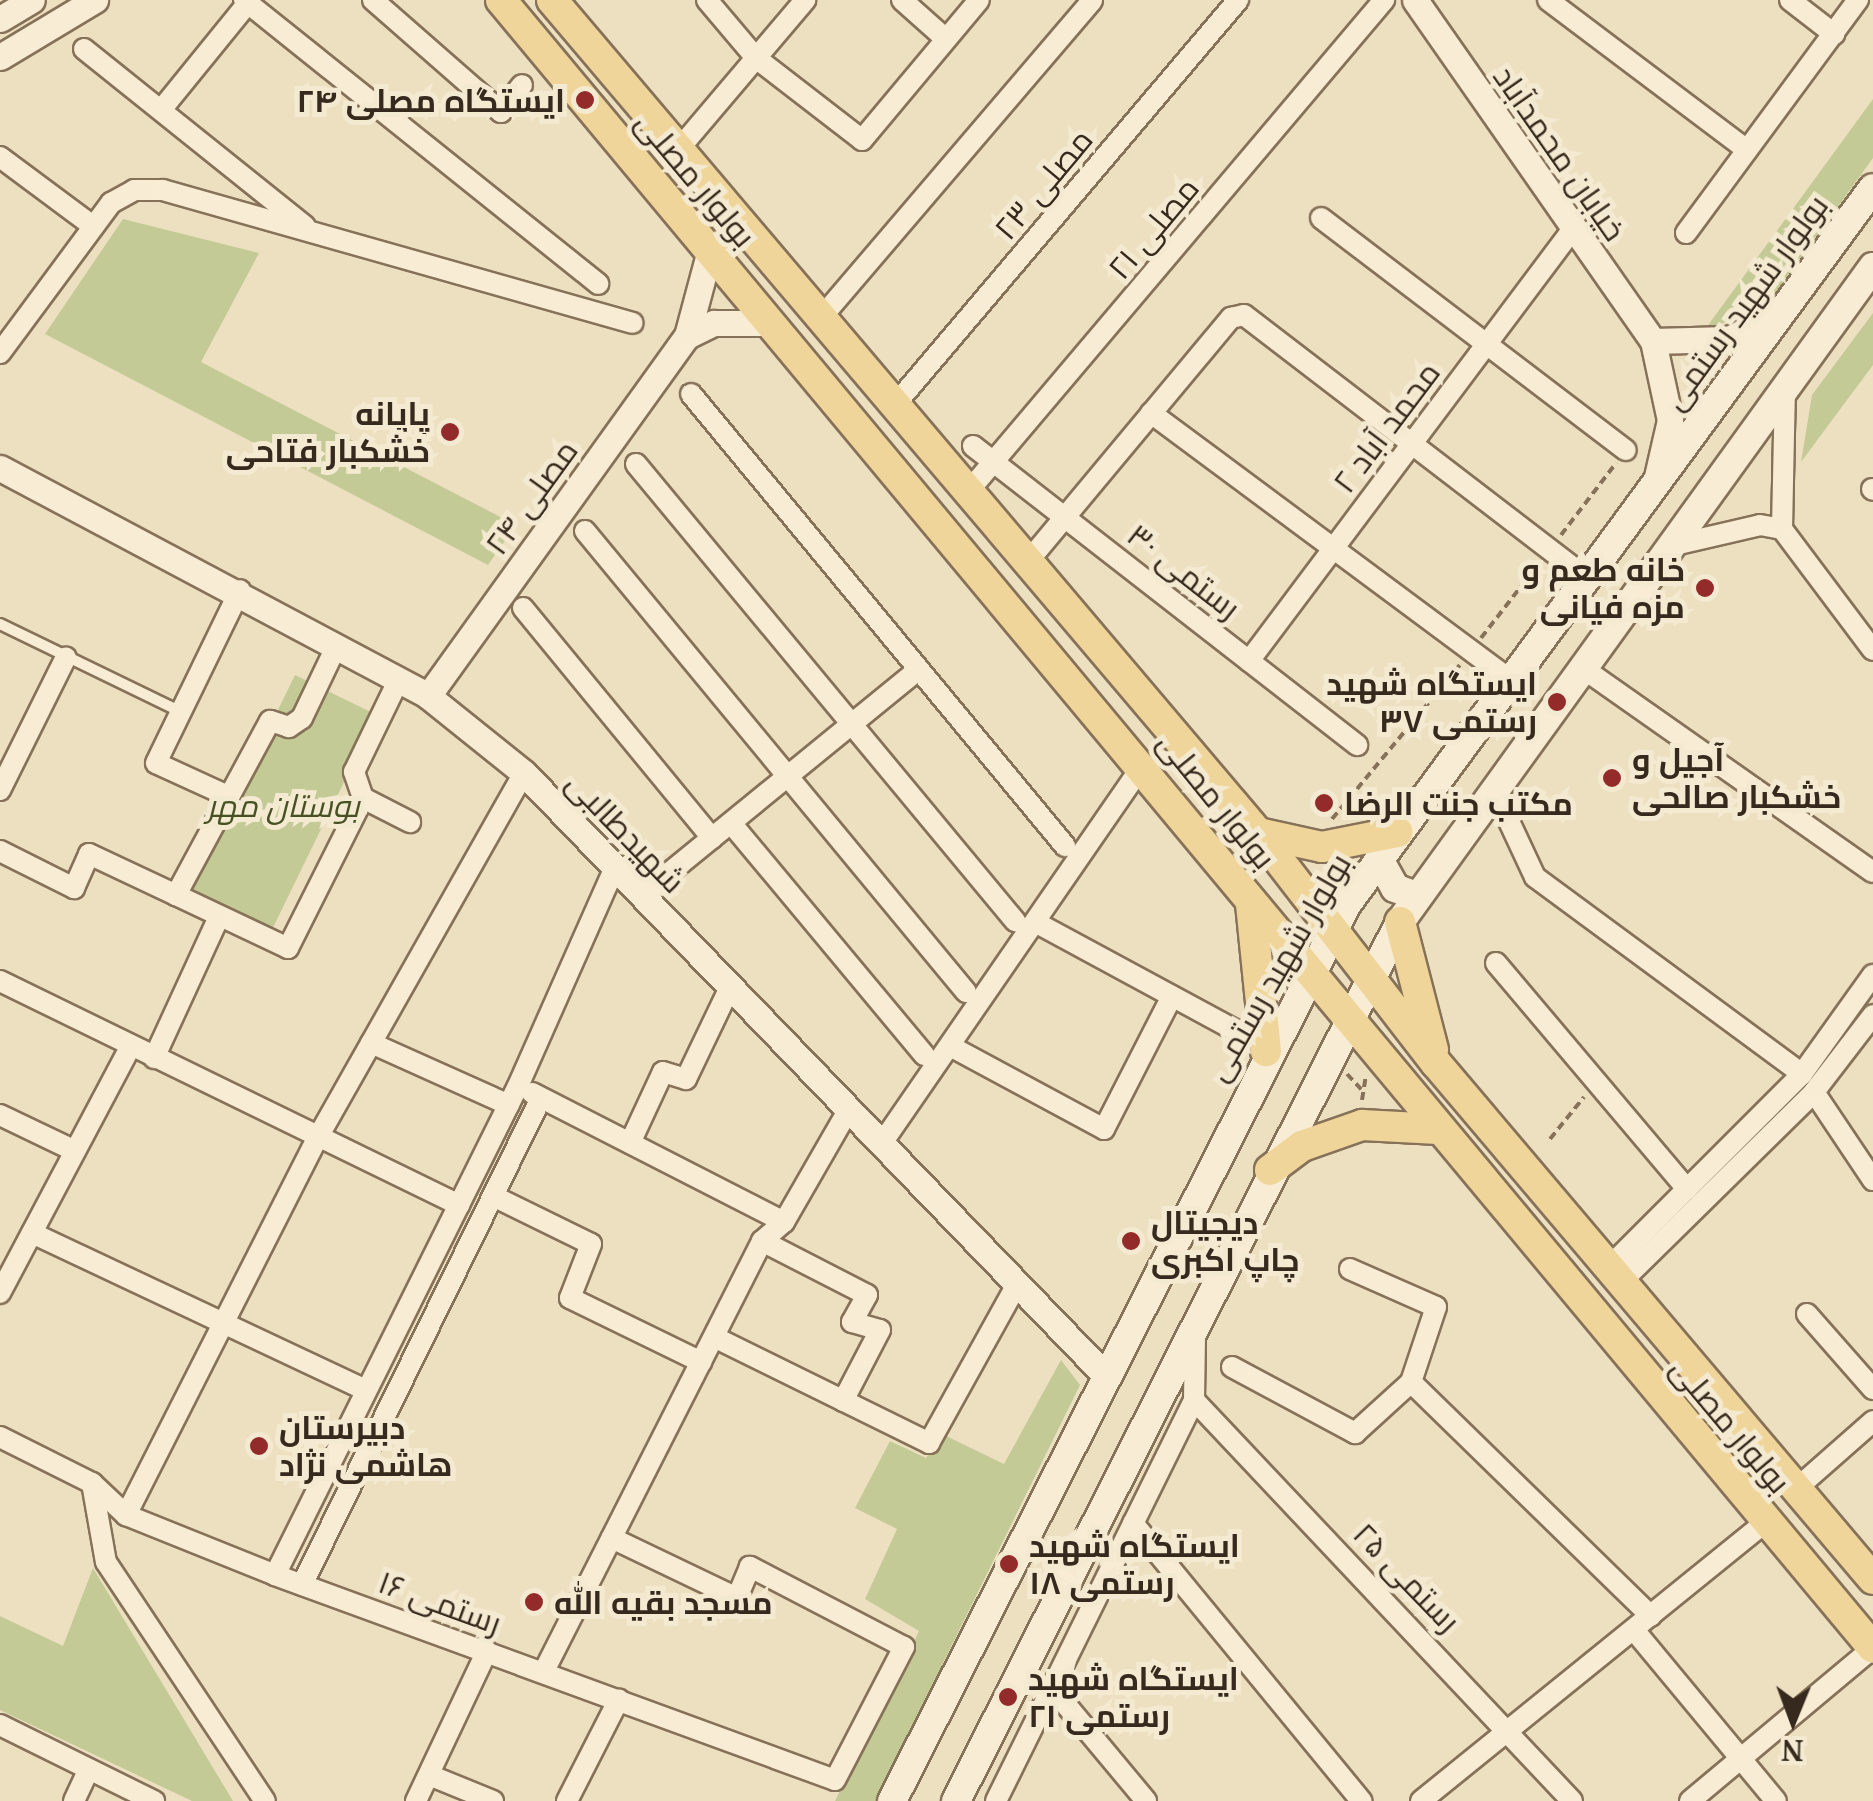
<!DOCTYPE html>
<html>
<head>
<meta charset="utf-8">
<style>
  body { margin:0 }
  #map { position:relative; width:1873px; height:1801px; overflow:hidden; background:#ede0c1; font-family:"Noto Serif",Cairo,serif }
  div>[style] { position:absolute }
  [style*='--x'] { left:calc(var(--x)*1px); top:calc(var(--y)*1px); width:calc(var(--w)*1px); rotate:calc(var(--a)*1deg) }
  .green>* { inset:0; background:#c4ca96; transform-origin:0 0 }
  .path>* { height:4px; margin-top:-2px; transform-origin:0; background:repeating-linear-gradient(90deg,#867159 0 8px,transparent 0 13px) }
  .roads { filter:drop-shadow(2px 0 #867159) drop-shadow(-2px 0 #867159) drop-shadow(0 2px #867159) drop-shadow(0 -2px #867159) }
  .service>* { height:10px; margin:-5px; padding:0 5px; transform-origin:5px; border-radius:5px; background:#f8edd4 }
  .minor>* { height:20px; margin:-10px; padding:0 10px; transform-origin:10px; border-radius:10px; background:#f8edd4 }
  .tertiary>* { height:25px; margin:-12.5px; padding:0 12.5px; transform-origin:12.5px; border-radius:12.5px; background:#f8edd4 }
  .secondary>* { height:28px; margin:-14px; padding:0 14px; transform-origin:14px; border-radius:14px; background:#f8edd4 }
  .primary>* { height:30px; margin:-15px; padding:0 15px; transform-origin:15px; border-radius:15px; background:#f0d59a }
  .dots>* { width:28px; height:28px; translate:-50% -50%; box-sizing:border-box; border:5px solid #f4ead1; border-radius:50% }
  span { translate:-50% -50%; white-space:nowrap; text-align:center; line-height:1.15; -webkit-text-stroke:10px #f4ead1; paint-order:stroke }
  .poi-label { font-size:32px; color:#36291d; font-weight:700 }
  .right { translate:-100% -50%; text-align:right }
  .left { translate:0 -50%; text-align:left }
  .street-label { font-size:32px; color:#36291d }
  .park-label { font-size:32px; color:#465224; font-style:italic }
  .north { position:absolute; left:1743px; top:1671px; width:100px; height:100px; -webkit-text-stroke:8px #f4ead1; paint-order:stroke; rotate:181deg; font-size:28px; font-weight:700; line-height:40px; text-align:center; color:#36291d }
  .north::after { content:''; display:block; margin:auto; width:35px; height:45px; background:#36291d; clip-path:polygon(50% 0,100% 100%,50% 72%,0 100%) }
</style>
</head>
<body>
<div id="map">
  <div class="green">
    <i style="clip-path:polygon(1873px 99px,1873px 158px,1762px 312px,1706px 328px)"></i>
    <i style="clip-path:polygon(123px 219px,259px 253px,201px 362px,516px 525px,488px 565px,45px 334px)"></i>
    <i style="clip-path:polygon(1873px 313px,1873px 365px,1801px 462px,1812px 395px)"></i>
    <i style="left:295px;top:675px;width:91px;height:245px;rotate:26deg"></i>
    <i style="clip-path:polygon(1061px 1360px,1080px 1385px,875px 1801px,835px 1801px,919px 1631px,865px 1599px,897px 1529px,855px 1508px,890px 1441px,926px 1458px,942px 1434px,1004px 1464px)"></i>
    <i style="clip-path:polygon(93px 1568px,233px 1801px,192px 1801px,0 1710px,0 1616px,63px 1646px)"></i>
  </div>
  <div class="path">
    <i style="--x:1561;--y:535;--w:91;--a:-52.6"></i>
    <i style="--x:1481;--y:638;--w:96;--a:-52.2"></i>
    <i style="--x:1332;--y:819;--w:200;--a:-50.3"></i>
    <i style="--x:1323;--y:873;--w:15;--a:53"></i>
    <i style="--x:1347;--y:1074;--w:21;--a:47"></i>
    <i style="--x:1362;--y:1100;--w:24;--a:-81"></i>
    <i style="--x:1550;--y:1139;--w:54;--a:-51"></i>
  </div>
  <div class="roads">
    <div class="service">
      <i style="--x:0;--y:624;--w:201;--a:25.9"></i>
    </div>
    <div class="minor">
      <i style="--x:244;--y:0;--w:454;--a:38.7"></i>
      <i style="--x:373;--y:0;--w:170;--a:41.2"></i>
      <i style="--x:501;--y:112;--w:34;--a:-52"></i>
      <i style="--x:707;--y:0;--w:76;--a:49.8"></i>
      <i style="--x:756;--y:58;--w:134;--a:37.7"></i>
      <i style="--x:862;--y:140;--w:182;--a:-50.1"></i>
      <i style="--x:902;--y:0;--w:59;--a:41.6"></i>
      <i style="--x:1548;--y:0;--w:249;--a:37"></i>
      <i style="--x:1790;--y:0;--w:56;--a:37.7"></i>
      <i style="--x:84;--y:49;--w:283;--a:38.7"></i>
      <i style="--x:161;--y:110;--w:138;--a:-50.9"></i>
      <i style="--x:678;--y:150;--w:197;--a:-49.7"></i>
      <i style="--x:0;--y:157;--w:116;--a:36.6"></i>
      <i style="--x:1321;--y:218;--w:383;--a:37.3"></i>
      <i style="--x:1686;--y:233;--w:290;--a:-53.6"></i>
      <i style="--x:820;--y:319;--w:419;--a:-49.5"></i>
      <i style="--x:0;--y:353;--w:187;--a:-53.5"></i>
      <i style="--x:111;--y:203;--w:26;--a:-29"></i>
      <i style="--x:134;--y:190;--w:29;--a:0"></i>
      <i style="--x:163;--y:190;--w:488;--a:15.8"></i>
      <i style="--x:691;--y:394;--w:587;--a:50.39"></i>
      <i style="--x:893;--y:407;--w:534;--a:-49.71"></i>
      <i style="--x:1151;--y:413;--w:447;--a:36.6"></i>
      <i style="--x:973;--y:446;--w:487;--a:37.9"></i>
      <i style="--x:636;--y:464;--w:594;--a:50.33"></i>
      <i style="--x:1872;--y:489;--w:1;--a:45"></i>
      <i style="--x:967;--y:493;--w:646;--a:-49.77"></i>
      <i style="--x:1782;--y:529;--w:151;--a:53.1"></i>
      <i style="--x:585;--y:531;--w:598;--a:50.43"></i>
      <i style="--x:1670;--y:546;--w:92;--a:-13.1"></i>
      <i style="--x:1760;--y:525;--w:22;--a:10"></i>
      <i style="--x:1782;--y:529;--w:142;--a:-88.8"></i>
      <i style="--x:1025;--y:565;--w:322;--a:-50.2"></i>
      <i style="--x:1231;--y:318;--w:13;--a:-13"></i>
      <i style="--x:1244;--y:315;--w:430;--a:37.5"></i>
      <i style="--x:523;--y:608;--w:298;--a:50.6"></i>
      <i style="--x:336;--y:647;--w:79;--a:115.6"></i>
      <i style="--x:302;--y:718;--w:16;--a:145"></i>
      <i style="--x:289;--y:727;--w:20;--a:-162"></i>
      <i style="--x:270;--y:721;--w:198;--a:118.4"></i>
      <i style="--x:176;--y:895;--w:124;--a:25.3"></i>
      <i style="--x:288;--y:948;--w:168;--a:-63.4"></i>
      <i style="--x:363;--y:798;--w:28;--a:-109"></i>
      <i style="--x:354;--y:772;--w:101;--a:-64.2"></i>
      <i style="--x:1249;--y:661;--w:539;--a:-53.15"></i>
      <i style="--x:1584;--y:669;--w:353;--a:35.1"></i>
      <i style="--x:1494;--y:789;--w:97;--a:65"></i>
      <i style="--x:1535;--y:877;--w:332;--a:36.4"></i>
      <i style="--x:0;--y:790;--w:148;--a:-63.6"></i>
      <i style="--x:228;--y:796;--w:79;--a:-155.4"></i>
      <i style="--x:156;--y:763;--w:192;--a:-64.1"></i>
      <i style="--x:363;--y:798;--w:53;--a:27.1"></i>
      <i style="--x:731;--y:823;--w:302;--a:50.2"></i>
      <i style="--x:0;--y:851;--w:83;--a:26.6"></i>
      <i style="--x:74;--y:888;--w:37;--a:-66"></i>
      <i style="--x:89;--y:854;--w:96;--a:25.2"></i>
      <i style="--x:642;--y:895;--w:356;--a:-39.2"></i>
      <i style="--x:1035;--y:922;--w:230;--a:28.4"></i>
      <i style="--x:1496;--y:963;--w:296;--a:49.8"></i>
      <i style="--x:0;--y:981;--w:511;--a:26.01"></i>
      <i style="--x:371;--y:1043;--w:151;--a:24.2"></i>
      <i style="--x:950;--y:1046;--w:175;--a:28.3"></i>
      <i style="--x:1104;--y:1129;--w:149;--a:-62.9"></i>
      <i style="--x:154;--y:1058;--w:155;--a:-65.3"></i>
      <i style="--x:1814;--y:1092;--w:106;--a:56.2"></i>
      <i style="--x:532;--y:1093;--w:283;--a:27.1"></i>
      <i style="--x:0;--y:1115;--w:83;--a:25.6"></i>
      <i style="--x:630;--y:1143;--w:78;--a:-65.1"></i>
      <i style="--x:663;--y:1072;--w:24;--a:17"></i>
      <i style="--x:686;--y:1079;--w:102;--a:-64.4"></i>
      <i style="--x:882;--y:1143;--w:459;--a:-55.4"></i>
      <i style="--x:493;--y:1196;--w:109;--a:26.1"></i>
      <i style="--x:591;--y:1244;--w:58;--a:111.3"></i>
      <i style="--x:570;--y:1298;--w:146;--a:26"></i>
      <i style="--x:32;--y:1233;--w:369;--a:25.2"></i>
      <i style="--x:762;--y:1241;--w:118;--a:27.2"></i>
      <i style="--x:867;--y:1295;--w:31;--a:119"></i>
      <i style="--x:852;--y:1322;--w:29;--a:16"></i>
      <i style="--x:880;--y:1330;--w:80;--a:117.5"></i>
      <i style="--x:1609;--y:1267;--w:273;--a:-45"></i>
      <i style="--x:1802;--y:1074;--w:122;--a:-54.4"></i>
      <i style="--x:1622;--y:1281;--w:269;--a:-44.5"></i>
      <i style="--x:1814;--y:1092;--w:97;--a:-52.5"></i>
      <i style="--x:0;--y:1293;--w:280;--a:-62.1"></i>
      <i style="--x:1807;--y:1314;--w:100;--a:48.7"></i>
      <i style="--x:714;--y:1337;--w:240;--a:26.2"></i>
      <i style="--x:929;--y:1443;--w:182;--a:-61"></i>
      <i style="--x:1232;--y:1367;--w:140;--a:28.2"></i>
      <i style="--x:1355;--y:1433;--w:76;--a:-42.3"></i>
      <i style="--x:1411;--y:1382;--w:79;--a:-71.6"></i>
      <i style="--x:1436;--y:1307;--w:94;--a:-156.2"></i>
      <i style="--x:1411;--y:1382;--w:335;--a:44.3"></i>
      <i style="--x:1194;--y:1400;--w:551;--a:46.69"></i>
      <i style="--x:0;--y:1437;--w:103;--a:26.6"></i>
      <i style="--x:92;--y:1483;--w:80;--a:80"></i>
      <i style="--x:106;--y:1562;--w:287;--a:56.4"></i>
      <i style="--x:92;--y:1483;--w:47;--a:43.3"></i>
      <i style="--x:126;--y:1515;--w:161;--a:21.9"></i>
      <i style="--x:275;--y:1575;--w:596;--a:20.11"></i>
      <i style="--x:835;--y:1780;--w:150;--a:-62.6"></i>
      <i style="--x:904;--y:1647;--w:174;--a:-152.5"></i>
      <i style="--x:750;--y:1567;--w:34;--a:113"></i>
      <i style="--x:737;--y:1598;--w:139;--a:-154.4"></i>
      <i style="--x:1796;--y:1489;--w:103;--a:-41.4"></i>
      <i style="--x:126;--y:1515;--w:424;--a:-63.1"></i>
      <i style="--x:318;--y:1137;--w:418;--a:-60.5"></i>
      <i style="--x:1133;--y:1523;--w:360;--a:50.6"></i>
      <i style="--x:275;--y:1575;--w:546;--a:-63.58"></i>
      <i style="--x:518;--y:1086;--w:240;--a:-66.1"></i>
      <i style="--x:302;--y:1585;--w:542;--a:-63.86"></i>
      <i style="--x:1634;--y:1630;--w:222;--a:50.3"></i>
      <i style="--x:544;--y:1671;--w:482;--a:-63.1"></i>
      <i style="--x:762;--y:1241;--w:29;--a:-41"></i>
      <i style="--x:784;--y:1222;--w:130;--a:-60.1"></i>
      <i style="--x:1052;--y:1688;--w:147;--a:50.2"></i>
      <i style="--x:0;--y:1725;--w:172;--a:26.3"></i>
      <i style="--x:429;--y:1775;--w:69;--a:22.1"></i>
      <i style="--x:74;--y:1801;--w:35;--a:-65"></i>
      <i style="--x:416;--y:1801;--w:166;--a:-64.7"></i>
      <i style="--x:567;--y:1801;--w:114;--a:-63"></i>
      <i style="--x:996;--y:1801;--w:447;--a:-63.7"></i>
      <i style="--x:1194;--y:1400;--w:66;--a:-89.1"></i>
      <i style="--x:1421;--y:1801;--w:443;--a:-39"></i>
      <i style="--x:1690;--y:1801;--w:239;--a:-39.9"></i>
    </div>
    <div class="tertiary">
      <i style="--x:1415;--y:0;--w:416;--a:55.1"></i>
      <i style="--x:1653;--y:341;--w:81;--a:77.9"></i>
      <i style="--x:1670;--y:420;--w:63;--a:102.9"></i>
      <i style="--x:0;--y:19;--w:37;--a:-31"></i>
      <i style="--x:0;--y:57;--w:111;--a:-31"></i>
      <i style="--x:687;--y:336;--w:30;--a:-26"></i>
      <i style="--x:714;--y:323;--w:57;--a:0"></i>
      <i style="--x:1653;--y:341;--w:75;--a:-1.5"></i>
      <i style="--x:1728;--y:339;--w:55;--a:-24.7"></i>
      <i style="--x:0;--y:468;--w:485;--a:28"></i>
      <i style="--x:428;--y:696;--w:123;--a:38.7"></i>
      <i style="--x:524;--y:773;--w:834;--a:46.02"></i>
      <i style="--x:428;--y:696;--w:443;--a:-54.3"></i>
      <i style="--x:687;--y:336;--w:89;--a:-75"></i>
    </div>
    <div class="secondary">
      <i style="--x:1379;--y:859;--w:33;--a:61"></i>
      <i style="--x:1395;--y:888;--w:22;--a:21"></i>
      <i style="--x:892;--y:1801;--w:1006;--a:-63.1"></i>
      <i style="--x:1347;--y:904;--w:888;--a:-53.7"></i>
      <i style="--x:956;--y:1801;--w:985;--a:-63.2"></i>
      <i style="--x:1400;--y:922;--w:808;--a:-54.17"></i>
    </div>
    <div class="primary">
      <i style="--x:501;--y:0;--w:2144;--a:50.22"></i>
      <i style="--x:552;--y:0;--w:1092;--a:49.72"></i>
      <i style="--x:1258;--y:833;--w:291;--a:52.3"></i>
      <i style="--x:1436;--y:1063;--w:676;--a:49.74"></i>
      <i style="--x:1258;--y:833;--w:66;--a:12.3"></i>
      <i style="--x:1322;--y:847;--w:77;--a:-11.2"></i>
      <i style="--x:1251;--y:904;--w:148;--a:84.2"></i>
      <i style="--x:1400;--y:922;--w:132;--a:75.5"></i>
      <i style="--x:1270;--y:1170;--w:40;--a:-37"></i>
      <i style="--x:1302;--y:1146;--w:64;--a:-19.3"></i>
      <i style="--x:1362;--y:1125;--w:76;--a:3"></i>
    </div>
  </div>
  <div class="dots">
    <i style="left:585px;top:100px;background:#942b2b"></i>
    <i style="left:450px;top:432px;background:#942b2b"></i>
    <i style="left:1705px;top:588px;background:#942b2b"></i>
    <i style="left:1557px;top:702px;background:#942b2b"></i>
    <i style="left:1612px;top:778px;background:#942b2b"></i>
    <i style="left:1324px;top:803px;background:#942b2b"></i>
    <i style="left:1131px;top:1241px;background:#942b2b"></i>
    <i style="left:259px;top:1446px;background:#942b2b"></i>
    <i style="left:1009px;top:1564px;background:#942b2b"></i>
    <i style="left:534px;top:1602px;background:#942b2b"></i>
    <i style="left:1008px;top:1697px;background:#942b2b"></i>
  </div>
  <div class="poi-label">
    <span class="right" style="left:565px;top:100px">ایستگاه مصلی ۲۴</span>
    <span class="right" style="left:430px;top:432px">پایانه<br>خشکبار فتاحی</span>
    <span class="right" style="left:1685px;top:588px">خانه طعم و<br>مزه فیانی</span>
    <span class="right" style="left:1537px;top:702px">ایستگاه شهید<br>رستمی ۳۷</span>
    <span class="left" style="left:1632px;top:778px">آجیل و<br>خشکبار صالحی</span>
    <span class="left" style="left:1344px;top:803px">مكتب جنت الرضا</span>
    <span class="left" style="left:1151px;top:1241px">دیجیتال<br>چاپ اکبری</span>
    <span class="left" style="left:279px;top:1446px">دبیرستان<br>هاشمی نژاد</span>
    <span class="left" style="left:1029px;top:1564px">ایستگاه شهید<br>رستمی ۱۸</span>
    <span class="left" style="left:554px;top:1602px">مسجد بقیه الله</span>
    <span class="left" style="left:1028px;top:1697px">ایستگاه شهید<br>رستمی ۲۱</span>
  </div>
  <div class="street-label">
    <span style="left:1560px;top:153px;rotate:55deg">خیابان محمدآباد</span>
    <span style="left:696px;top:179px;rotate:50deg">بولوار مصلی</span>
    <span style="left:1043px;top:184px;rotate:-50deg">مصلی ۲۳</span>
    <span style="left:1153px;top:228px;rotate:-50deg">مصلی ۲۱</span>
    <span style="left:1745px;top:302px;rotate:-54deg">بولوار شهید رستمی</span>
    <span style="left:1386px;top:427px;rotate:-53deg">محمد آباد ۲</span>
    <span style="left:531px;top:497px;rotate:-54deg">مصلی ۲۴</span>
    <span style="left:1184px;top:571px;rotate:38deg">رستمی ۳۰</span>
    <span style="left:1217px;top:800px;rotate:51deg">بولوار مصلی</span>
    <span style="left:626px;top:832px;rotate:46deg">شهیدطالبی</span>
    <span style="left:1278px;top:967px;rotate:-60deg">بولوار شهید رستمی</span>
    <span style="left:1731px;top:1425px;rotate:50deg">بولوار مصلی</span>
    <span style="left:1407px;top:1577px;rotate:46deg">رستمی ۲۵</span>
    <span style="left:440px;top:1602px;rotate:20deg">رستمی ۱۶</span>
  </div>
  <div class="park-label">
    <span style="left:283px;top:805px">بوستان مهر</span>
  </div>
  <div class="north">N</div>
</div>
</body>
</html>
